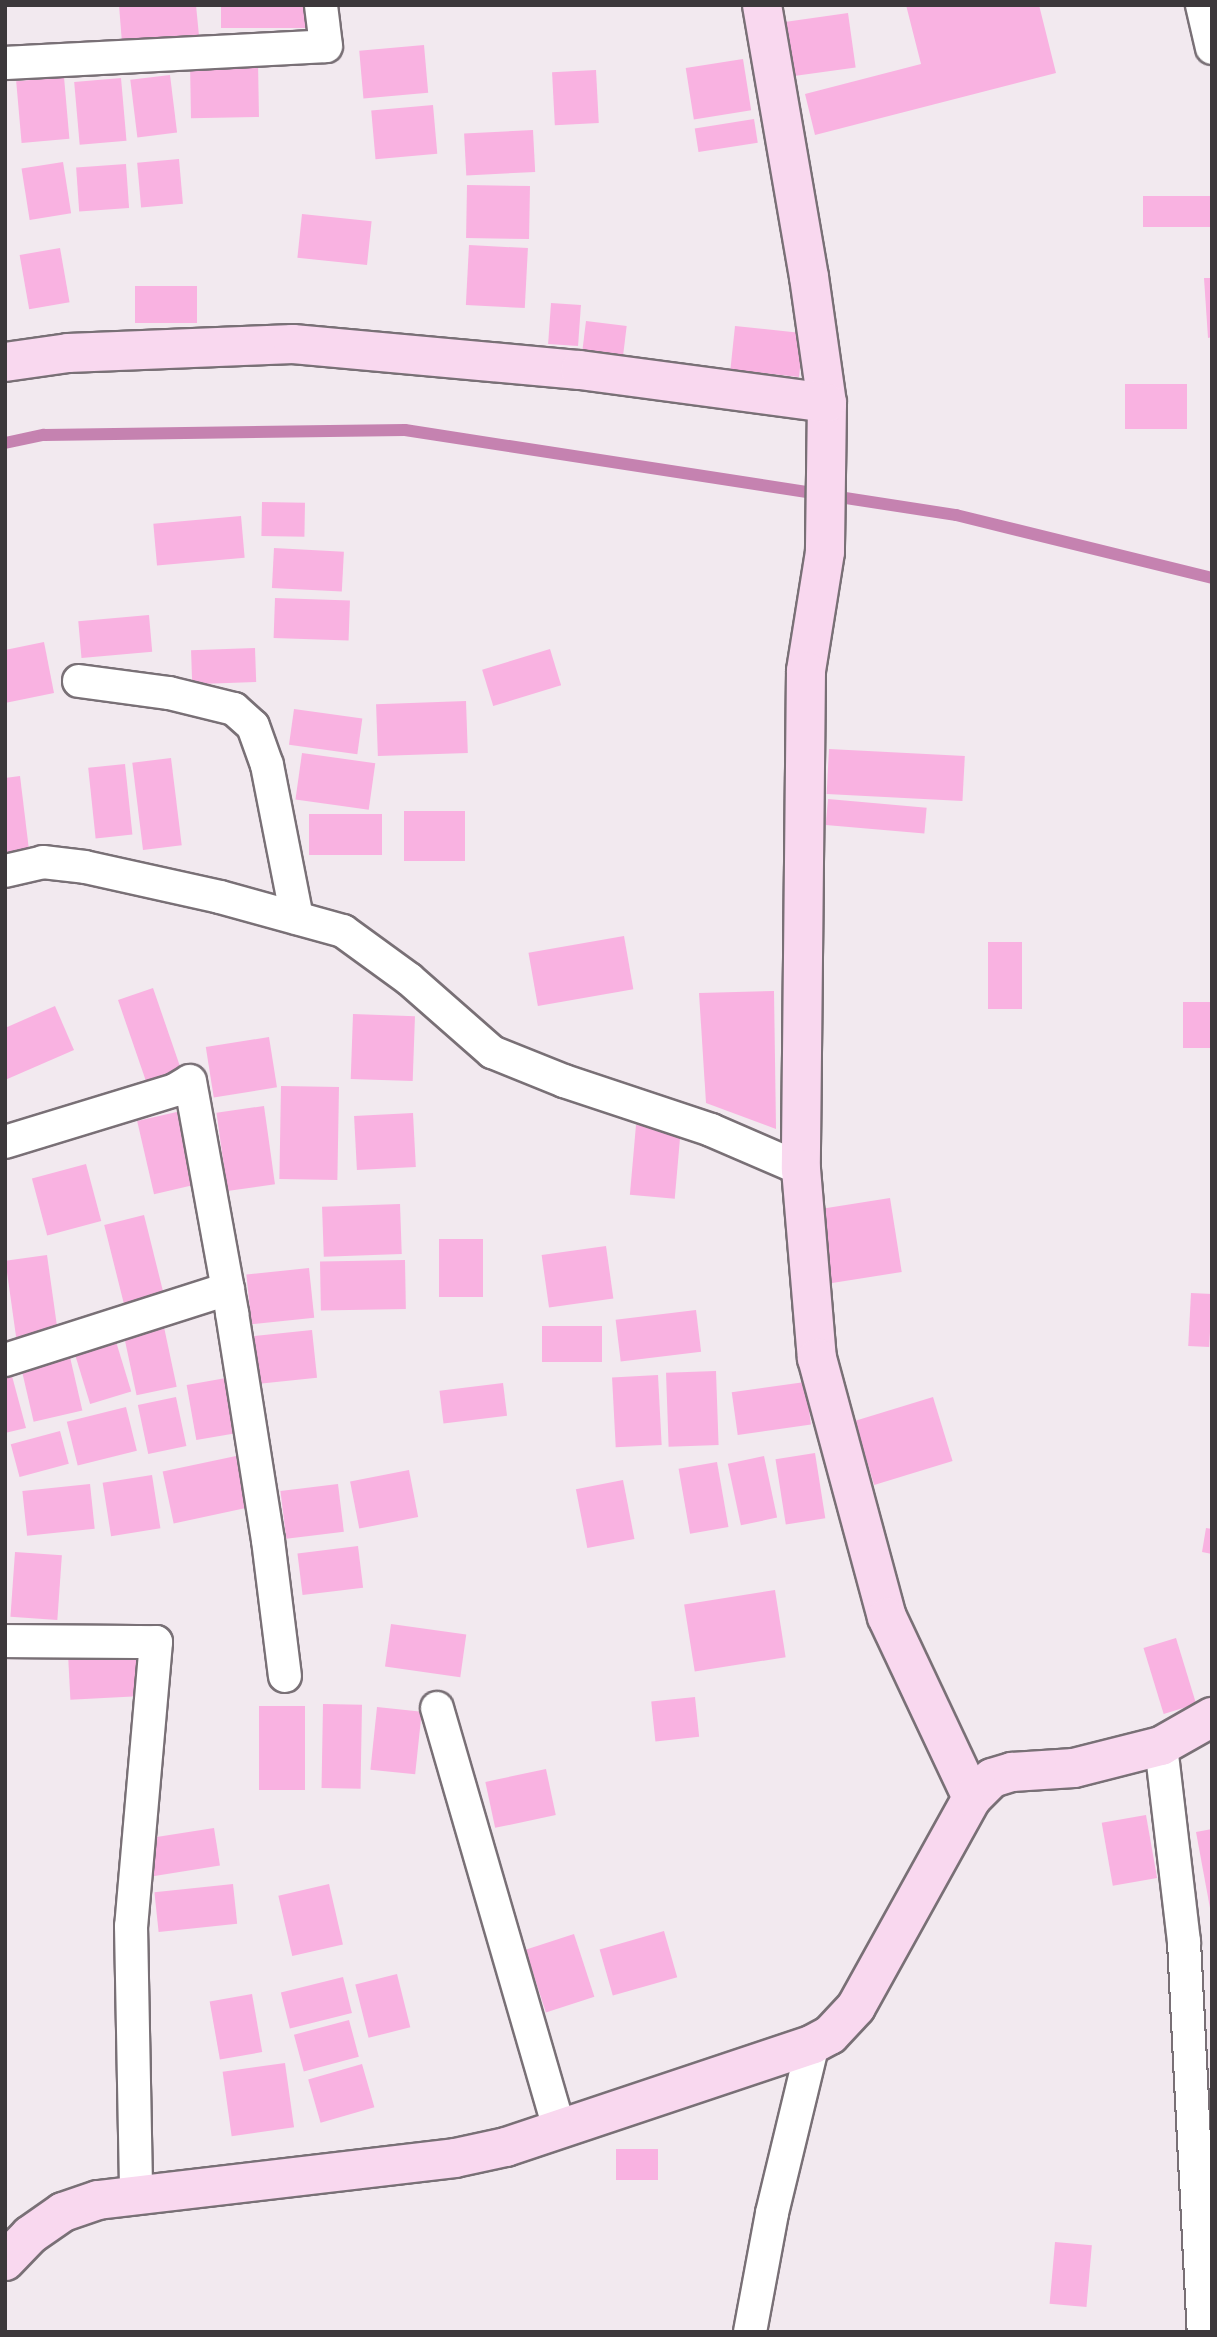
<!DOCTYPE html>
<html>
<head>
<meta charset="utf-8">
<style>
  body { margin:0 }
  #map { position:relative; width:1217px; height:2337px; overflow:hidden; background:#f2e9ef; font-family:"Roboto Condensed",sans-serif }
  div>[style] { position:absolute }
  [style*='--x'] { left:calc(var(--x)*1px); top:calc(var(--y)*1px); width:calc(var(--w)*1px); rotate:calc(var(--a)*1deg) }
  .stream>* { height:12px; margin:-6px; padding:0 6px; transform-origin:6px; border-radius:6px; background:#c582b0 }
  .building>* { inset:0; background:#f9b2e1; transform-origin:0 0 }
  .roads { filter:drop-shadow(2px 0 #797076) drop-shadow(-2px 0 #797076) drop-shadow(0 2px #797076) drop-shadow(0 -2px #797076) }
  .street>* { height:32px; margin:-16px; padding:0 16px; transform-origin:16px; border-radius:16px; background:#fff }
  .secondary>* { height:38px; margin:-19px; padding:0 19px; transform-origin:19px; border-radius:19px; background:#f9d8ef }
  span { translate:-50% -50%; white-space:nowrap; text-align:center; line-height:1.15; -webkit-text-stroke:5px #f2e9ef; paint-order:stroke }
  .frame { position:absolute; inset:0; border:7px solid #3c383b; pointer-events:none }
</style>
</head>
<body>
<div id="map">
  <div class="stream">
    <i style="--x:5;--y:443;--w:40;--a:-12"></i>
    <i style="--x:44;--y:435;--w:361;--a:-0.8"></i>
    <i style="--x:405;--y:430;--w:558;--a:8.77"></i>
    <i style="--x:956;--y:515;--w:264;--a:13.8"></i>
  </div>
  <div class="building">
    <i style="clip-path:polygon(119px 5px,196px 5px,199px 36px,122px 43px)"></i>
    <i style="left:221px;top:5px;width:86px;height:23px"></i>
    <i style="clip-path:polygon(906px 5px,1039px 5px,1056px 73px,815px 135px,805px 94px,921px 64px)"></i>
    <i style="left:848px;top:13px;width:55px;height:64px;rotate:82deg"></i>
    <i style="left:424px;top:45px;width:48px;height:65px;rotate:85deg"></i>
    <i style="left:743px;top:59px;width:52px;height:58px;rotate:81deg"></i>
    <i style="left:258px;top:61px;width:56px;height:68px;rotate:89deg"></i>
    <i style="left:596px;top:70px;width:53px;height:44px;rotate:87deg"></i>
    <i style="left:170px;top:75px;width:58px;height:40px;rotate:83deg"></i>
    <i style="left:64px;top:77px;width:62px;height:48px;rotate:85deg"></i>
    <i style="left:121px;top:78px;width:63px;height:47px;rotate:85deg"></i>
    <i style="left:433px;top:105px;width:49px;height:62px;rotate:85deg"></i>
    <i style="left:754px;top:119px;width:24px;height:60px;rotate:81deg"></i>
    <i style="left:533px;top:130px;width:42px;height:69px;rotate:87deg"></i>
    <i style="left:179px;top:159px;width:45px;height:42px;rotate:85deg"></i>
    <i style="left:63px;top:162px;width:52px;height:42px;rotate:81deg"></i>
    <i style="left:126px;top:164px;width:44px;height:50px;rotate:86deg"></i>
    <i style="left:467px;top:185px;width:63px;height:53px;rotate:1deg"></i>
    <i style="left:1143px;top:196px;width:69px;height:31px"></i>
    <i style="left:302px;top:214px;width:70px;height:44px;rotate:6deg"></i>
    <i style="left:469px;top:245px;width:59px;height:60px;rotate:3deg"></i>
    <i style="left:60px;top:248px;width:55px;height:41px;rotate:80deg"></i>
    <i style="clip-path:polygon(1204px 278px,1212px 278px,1212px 337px,1208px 338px)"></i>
    <i style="left:135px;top:286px;width:62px;height:37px"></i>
    <i style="left:551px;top:303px;width:30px;height:41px;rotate:4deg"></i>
    <i style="left:586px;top:321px;width:41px;height:33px;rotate:7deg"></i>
    <i style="left:735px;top:326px;width:69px;height:44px;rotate:6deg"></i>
    <i style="left:1125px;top:384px;width:62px;height:45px"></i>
    <i style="left:262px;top:502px;width:43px;height:34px;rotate:1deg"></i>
    <i style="left:241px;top:516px;width:42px;height:88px;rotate:85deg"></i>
    <i style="left:274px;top:548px;width:70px;height:40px;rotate:3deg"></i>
    <i style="left:275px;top:598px;width:75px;height:40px;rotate:2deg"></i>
    <i style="left:149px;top:615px;width:37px;height:71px;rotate:85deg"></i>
    <i style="clip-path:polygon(44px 642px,54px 693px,5px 703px,5px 650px)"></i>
    <i style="left:255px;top:648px;width:34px;height:64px;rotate:88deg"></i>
    <i style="left:550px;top:649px;width:38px;height:71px;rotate:73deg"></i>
    <i style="left:466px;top:701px;width:52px;height:90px;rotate:88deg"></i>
    <i style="left:294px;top:709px;width:69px;height:36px;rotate:8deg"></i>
    <i style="left:829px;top:749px;width:136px;height:45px;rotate:3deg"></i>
    <i style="left:302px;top:753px;width:74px;height:47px;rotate:8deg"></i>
    <i style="left:171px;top:758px;width:88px;height:39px;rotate:83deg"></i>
    <i style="left:125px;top:764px;width:71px;height:37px;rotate:84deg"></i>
    <i style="clip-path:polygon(20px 776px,29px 850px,5px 852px,5px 778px)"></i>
    <i style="left:828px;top:799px;width:99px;height:26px;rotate:5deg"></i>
    <i style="left:465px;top:811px;width:50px;height:61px;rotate:90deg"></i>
    <i style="left:309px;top:814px;width:73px;height:41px"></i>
    <i style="left:624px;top:936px;width:54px;height:97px;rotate:80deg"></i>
    <i style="left:988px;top:942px;width:34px;height:67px"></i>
    <i style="left:153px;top:988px;width:86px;height:37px;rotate:71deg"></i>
    <i style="clip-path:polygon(774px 991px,776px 1129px,706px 1103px,699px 993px)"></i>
    <i style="left:1183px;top:1002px;width:28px;height:46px"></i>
    <i style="clip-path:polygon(55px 1006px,74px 1050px,5px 1080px,5px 1028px)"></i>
    <i style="left:353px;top:1014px;width:62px;height:65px;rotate:2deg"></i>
    <i style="left:269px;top:1037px;width:51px;height:64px;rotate:81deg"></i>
    <i style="left:281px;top:1086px;width:58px;height:93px;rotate:1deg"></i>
    <i style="left:264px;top:1106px;width:79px;height:48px;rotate:82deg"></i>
    <i style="left:181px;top:1111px;width:75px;height:45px;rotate:77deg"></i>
    <i style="left:413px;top:1113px;width:54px;height:59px;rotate:87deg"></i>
    <i style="left:636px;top:1125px;width:45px;height:70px;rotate:5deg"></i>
    <i style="left:86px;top:1164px;width:59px;height:56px;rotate:75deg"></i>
    <i style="left:890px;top:1198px;width:75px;height:72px;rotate:81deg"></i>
    <i style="left:400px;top:1204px;width:50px;height:78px;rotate:88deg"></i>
    <i style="left:144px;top:1215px;width:89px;height:41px;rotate:76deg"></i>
    <i style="left:439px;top:1239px;width:44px;height:58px"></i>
    <i style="left:606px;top:1246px;width:53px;height:65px;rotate:82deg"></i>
    <i style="left:47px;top:1255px;width:84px;height:42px;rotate:82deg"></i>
    <i style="left:405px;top:1260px;width:49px;height:85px;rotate:89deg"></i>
    <i style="left:309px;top:1268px;width:50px;height:63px;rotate:84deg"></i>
    <i style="left:1191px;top:1293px;width:21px;height:53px;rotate:3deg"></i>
    <i style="left:696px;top:1310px;width:42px;height:81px;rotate:83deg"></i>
    <i style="left:542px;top:1326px;width:60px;height:36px"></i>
    <i style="left:164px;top:1327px;width:61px;height:41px;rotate:78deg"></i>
    <i style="left:312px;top:1330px;width:48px;height:58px;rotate:84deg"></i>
    <i style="left:114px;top:1335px;width:59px;height:43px;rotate:73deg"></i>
    <i style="left:70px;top:1357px;width:55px;height:50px;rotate:77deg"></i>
    <i style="left:716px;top:1371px;width:74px;height:50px;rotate:88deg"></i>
    <i style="left:658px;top:1375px;width:70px;height:46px;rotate:87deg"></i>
    <i style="clip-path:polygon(12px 1376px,26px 1428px,5px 1433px,5px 1378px)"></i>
    <i style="left:226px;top:1378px;width:56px;height:40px;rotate:80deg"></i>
    <i style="left:805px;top:1382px;width:43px;height:74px;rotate:82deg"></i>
    <i style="left:503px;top:1383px;width:33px;height:64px;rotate:83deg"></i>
    <i style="left:176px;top:1397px;width:50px;height:39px;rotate:78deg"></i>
    <i style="left:933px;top:1397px;width:67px;height:82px;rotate:73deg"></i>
    <i style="left:126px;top:1407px;width:45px;height:61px;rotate:76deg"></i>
    <i style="left:60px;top:1431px;width:34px;height:51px;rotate:75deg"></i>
    <i style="left:815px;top:1453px;width:66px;height:40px;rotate:81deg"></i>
    <i style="left:236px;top:1456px;width:53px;height:75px;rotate:78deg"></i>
    <i style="left:764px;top:1456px;width:63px;height:37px;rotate:78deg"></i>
    <i style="left:717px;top:1462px;width:66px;height:39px;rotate:80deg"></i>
    <i style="left:409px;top:1470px;width:48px;height:60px;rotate:79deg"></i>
    <i style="left:152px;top:1475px;width:54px;height:50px;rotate:81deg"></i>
    <i style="left:623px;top:1480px;width:60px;height:48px;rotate:79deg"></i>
    <i style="left:90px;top:1484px;width:45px;height:68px;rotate:84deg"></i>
    <i style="left:338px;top:1484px;width:48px;height:58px;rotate:83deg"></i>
    <i style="clip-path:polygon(1206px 1528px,1212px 1529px,1212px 1554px,1202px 1552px)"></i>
    <i style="left:358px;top:1546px;width:42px;height:61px;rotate:83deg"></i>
    <i style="left:15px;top:1552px;width:47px;height:65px;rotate:4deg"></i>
    <i style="left:775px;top:1590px;width:68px;height:92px;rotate:81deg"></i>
    <i style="left:391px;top:1624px;width:76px;height:43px;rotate:8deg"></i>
    <i style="left:1176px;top:1638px;width:69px;height:34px;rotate:73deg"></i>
    <i style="left:140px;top:1652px;width:44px;height:72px;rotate:87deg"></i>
    <i style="left:695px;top:1697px;width:40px;height:44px;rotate:84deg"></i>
    <i style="left:323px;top:1704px;width:39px;height:84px;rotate:1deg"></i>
    <i style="left:259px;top:1706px;width:46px;height:84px"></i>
    <i style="left:377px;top:1707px;width:45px;height:63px;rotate:6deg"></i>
    <i style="left:546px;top:1769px;width:47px;height:62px;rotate:78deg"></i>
    <i style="left:1146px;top:1815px;width:64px;height:45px;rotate:80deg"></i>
    <i style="left:214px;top:1828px;width:38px;height:71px;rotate:81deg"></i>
    <i style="clip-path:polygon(1212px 1829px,1212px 1908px,1210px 1908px,1196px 1832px)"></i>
    <i style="left:233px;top:1884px;width:40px;height:79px;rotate:84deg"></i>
    <i style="left:329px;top:1884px;width:62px;height:52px;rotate:77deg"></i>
    <i style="left:664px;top:1931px;width:48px;height:67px;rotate:74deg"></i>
    <i style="left:574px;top:1934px;width:66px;height:51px;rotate:72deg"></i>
    <i style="left:397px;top:1974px;width:55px;height:43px;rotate:76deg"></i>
    <i style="left:343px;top:1977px;width:37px;height:64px;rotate:76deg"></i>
    <i style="left:252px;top:1994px;width:59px;height:43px;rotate:80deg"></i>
    <i style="left:349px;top:2020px;width:38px;height:57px;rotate:75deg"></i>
    <i style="left:285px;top:2063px;width:65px;height:63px;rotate:82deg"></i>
    <i style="left:362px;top:2064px;width:45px;height:56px;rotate:74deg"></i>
    <i style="left:616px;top:2149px;width:42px;height:31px"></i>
    <i style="left:1055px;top:2242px;width:37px;height:62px;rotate:5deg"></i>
  </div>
  <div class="roads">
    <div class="street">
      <i style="--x:1202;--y:5;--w:44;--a:76.9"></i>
      <i style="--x:5;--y:63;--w:321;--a:-3"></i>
      <i style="--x:326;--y:46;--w:41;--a:-97"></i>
      <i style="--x:79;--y:681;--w:91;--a:7.6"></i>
      <i style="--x:169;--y:693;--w:67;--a:13.8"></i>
      <i style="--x:234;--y:709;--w:25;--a:42"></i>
      <i style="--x:253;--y:726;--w:41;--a:70.3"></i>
      <i style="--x:267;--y:765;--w:156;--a:78.9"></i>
      <i style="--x:5;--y:871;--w:39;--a:-13"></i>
      <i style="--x:43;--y:862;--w:42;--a:6.8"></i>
      <i style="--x:85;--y:867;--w:138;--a:12.5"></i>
      <i style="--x:220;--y:897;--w:128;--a:15.5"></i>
      <i style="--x:343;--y:931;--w:82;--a:36"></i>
      <i style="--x:409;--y:979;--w:111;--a:41.3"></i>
      <i style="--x:492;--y:1052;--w:78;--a:21.9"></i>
      <i style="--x:564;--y:1081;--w:155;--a:18.4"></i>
      <i style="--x:711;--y:1130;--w:98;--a:23.4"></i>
      <i style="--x:5;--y:1142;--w:178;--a:-17"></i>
      <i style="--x:175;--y:1090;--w:17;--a:-31"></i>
      <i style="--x:190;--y:1081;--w:236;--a:79.7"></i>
      <i style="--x:232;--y:1313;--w:230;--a:81"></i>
      <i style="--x:268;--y:1540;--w:137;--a:82.9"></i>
      <i style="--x:5;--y:1360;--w:234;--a:-17.7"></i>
      <i style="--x:5;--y:1641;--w:151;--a:0.4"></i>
      <i style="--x:156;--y:1642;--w:285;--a:95"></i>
      <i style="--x:131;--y:1926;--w:270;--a:88.9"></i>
      <i style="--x:437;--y:1708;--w:438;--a:73.8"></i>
      <i style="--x:1161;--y:1746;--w:197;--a:83.3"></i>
      <i style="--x:1184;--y:1942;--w:391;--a:87.1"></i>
      <i style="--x:750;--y:2332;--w:121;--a:-79.5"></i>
      <i style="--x:772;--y:2213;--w:174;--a:-76.4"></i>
    </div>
    <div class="secondary">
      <i style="--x:762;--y:5;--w:276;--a:80.2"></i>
      <i style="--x:809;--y:277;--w:127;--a:81.9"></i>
      <i style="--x:827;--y:403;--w:149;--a:90.8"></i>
      <i style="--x:825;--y:552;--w:121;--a:99.1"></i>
      <i style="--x:806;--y:671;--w:498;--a:90.6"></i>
      <i style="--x:801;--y:1169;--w:190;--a:85.2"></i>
      <i style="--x:817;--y:1358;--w:268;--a:74.9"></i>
      <i style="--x:887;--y:1617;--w:200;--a:64.8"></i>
      <i style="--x:5;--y:362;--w:64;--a:-8.1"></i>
      <i style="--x:68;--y:353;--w:225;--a:-2.3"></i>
      <i style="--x:293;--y:344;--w:288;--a:5.2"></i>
      <i style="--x:580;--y:370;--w:249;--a:7.6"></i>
      <i style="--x:5;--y:2261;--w:36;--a:-46"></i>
      <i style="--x:30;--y:2235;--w:40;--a:-34.9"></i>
      <i style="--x:63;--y:2212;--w:37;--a:-19"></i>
      <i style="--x:98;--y:2200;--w:359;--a:-6.7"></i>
      <i style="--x:455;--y:2158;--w:52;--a:-12.2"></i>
      <i style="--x:506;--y:2147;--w:324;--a:-18.5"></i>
      <i style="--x:813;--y:2044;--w:19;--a:-28"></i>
      <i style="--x:830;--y:2035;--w:38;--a:-47"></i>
      <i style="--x:856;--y:2007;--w:239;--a:-61"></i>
      <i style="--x:972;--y:1798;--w:28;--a:-45"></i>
      <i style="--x:992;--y:1778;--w:21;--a:-17"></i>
      <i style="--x:1012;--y:1772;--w:62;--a:-3.7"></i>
      <i style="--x:1074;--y:1768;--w:90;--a:-14.2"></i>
      <i style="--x:1161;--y:1746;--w:59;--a:-29.6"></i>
    </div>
  </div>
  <div class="frame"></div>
</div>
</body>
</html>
